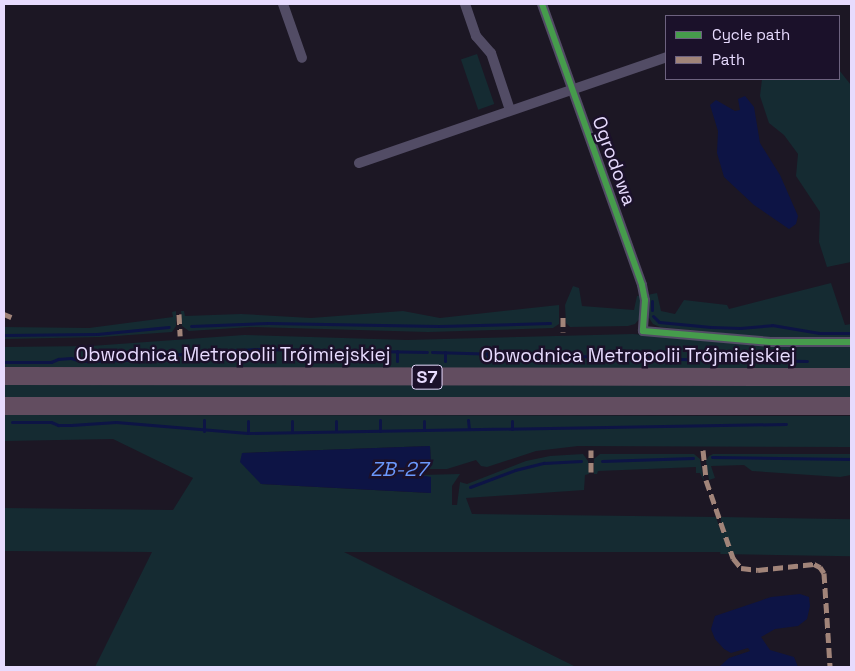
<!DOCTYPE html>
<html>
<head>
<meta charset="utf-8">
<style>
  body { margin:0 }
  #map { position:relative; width:855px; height:671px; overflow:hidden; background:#1c1724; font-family:"Space Grotesk",sans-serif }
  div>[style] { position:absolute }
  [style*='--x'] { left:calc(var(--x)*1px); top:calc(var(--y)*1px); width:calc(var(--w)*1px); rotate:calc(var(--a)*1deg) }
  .green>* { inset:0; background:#152b32; transform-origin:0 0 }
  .water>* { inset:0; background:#0d1445 }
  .stream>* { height:3px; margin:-1.5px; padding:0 1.5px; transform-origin:1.5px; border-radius:1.5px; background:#0d1445 }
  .minor>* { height:10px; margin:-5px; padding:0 5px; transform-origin:5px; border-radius:5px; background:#524c65 }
  .motorway>* { height:18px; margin:-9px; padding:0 9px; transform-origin:9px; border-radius:9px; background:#624d60 }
  .quiet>* { height:5px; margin-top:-2.5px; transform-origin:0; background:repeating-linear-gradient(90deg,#a18479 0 10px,transparent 0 15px) }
  .cycleway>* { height:6px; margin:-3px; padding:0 3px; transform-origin:3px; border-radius:3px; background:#469c4c }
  span { translate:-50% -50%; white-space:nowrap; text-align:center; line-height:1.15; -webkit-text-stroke:5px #1b112a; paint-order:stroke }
  .shield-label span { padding:1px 4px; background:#1b112a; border:1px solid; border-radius:4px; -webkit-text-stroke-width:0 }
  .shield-label { font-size:18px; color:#e7dbfe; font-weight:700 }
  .street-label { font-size:19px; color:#e7dbfe }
  .water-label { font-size:20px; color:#6b98fc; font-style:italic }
  .frame { position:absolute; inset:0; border:5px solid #e7dbfe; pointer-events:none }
  .legend { position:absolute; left:665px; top:15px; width:175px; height:65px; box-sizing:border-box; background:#1b112a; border:1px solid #6d627f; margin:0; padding:6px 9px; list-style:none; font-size:15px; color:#e7dbfe }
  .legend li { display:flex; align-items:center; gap:10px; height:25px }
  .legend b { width:25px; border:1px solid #6d627f }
</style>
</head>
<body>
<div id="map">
  <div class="green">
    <i style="left:477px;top:54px;width:53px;height:17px;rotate:71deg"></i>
    <i style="clip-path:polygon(839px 70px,851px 85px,851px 262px,827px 267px,819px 242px,820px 212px,796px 176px,798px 154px,784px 135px,769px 123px,760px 96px,762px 79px,839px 79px)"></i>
    <i style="clip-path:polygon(831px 283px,845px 325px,851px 324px,851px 338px,773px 338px,660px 327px,653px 324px,649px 318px,647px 295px,657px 293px,661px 311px,675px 314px,684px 300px,727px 305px,729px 309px)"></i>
    <i style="clip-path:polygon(573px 286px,579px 288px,582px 306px,634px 310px,637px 296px,642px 295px,640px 318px,635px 324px,628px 326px,570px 327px,566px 323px,565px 305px)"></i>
    <i style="clip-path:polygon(559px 305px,559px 324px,553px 328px,428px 332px,250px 327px,189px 331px,182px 326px,181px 311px,184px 311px,185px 316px,241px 314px,311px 318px,403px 311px,440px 318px)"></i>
    <i style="clip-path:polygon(176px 311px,176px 326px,172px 332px,101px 337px,4px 339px,4px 327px,89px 328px,173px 317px,172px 312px)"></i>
    <i style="clip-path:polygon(633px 334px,778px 346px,851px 346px,851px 369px,4px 368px,4px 347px,91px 346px,244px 335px,407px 340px)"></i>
    <i style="left:4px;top:383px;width:847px;height:17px"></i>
    <i style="clip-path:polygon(4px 415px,851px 416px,851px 447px,578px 446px,536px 451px,487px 467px,481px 466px,476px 460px,447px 469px,421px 469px,431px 465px,430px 446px,242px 453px,261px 484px,430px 493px,421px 475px,460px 474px,452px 486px,452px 505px,457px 505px,460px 482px,467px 484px,526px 461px,550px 456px,583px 454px,588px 461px,589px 474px,585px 475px,584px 490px,466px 498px,472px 514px,716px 517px,727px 552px,344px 552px,576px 667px,95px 667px,152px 552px,4px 551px,4px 508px,173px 510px,193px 478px,113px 439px,4px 441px)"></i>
    <i style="clip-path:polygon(600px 454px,694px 454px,700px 459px,704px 481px,700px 473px,696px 473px,696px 467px,598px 471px,597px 474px,594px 474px,594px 459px)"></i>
    <i style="clip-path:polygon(713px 454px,851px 454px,851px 475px,840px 477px,752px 471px,744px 465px,711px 466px,715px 478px,709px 480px,706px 461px,709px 456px)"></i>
    <i style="left:721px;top:517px;width:130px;height:37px;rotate:1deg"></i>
  </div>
  <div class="water">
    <i style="clip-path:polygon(745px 96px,754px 107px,760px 143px,780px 175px,798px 216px,796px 224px,789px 229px,754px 205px,724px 177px,717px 153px,718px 131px,710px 105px,716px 100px,735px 111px,740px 110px,738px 99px)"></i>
    <i style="clip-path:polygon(430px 446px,431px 466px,421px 469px,421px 475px,431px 477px,431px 493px,261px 484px,240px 462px,242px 453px)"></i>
    <i style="clip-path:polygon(800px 594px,809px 597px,810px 606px,807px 619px,798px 626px,775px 629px,761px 637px,770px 650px,794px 657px,798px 667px,719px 667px,729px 658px,750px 651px,748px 648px,731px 653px,724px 649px,715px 639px,711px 629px,715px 616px,771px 597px)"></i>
  </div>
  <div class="stream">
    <i style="--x:652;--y:301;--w:9;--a:90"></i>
    <i style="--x:653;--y:316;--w:8;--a:45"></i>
    <i style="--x:659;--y:322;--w:52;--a:5.5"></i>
    <i style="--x:711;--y:327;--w:29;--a:2"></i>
    <i style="--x:740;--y:328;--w:32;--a:-5"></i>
    <i style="--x:772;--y:325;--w:48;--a:9.7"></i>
    <i style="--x:819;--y:333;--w:32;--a:0"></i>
    <i style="--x:191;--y:326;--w:77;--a:-2.2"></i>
    <i style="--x:268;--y:323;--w:171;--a:1"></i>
    <i style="--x:439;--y:326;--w:111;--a:-1.5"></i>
    <i style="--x:4;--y:335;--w:93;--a:-0.6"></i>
    <i style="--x:97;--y:334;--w:72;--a:-5.6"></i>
    <i style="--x:306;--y:350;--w:11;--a:90"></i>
    <i style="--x:214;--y:351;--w:10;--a:90"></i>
    <i style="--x:397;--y:351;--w:10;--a:90"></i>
    <i style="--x:432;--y:352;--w:257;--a:1.6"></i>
    <i style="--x:154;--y:356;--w:104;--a:-3.9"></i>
    <i style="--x:258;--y:349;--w:169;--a:1"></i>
    <i style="--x:700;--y:359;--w:107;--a:1.1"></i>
    <i style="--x:488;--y:360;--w:7;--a:-90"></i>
    <i style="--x:262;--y:361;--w:12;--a:-90"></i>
    <i style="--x:353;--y:361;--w:10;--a:-90"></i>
    <i style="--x:445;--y:361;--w:9;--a:-90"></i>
    <i style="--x:4;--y:362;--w:47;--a:0"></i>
    <i style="--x:51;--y:362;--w:8;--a:-23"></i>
    <i style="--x:58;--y:359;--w:13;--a:-4"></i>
    <i style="--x:71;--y:358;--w:9;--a:18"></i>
    <i style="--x:80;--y:361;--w:45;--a:-1.3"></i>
    <i style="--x:125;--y:360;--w:23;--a:-7"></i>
    <i style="--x:468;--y:420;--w:9;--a:84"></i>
    <i style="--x:248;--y:421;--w:12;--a:90"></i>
    <i style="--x:336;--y:421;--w:10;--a:90"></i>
    <i style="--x:512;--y:421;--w:8;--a:90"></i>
    <i style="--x:12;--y:422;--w:39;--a:0"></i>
    <i style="--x:51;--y:422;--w:8;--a:23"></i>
    <i style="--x:58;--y:425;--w:13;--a:0"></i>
    <i style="--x:71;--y:425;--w:45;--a:-3.8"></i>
    <i style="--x:116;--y:422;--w:132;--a:4.8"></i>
    <i style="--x:248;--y:433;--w:538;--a:-0.96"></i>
    <i style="--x:424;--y:430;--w:9;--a:-90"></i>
    <i style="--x:204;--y:431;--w:11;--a:-90"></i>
    <i style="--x:380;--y:431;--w:11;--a:-90"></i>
    <i style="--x:292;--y:432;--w:11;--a:-90"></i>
    <i style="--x:712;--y:457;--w:139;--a:0.8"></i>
    <i style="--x:602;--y:461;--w:91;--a:-1.9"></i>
    <i style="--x:470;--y:487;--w:48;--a:-20.7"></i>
    <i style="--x:515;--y:470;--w:30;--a:-14"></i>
    <i style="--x:544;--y:463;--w:37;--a:-3"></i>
  </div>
  <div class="minor">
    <i style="--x:283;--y:4;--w:57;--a:70.6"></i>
    <i style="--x:465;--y:4;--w:34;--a:71"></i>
    <i style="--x:476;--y:36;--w:23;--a:49"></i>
    <i style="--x:491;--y:53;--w:60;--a:71.6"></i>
    <i style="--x:542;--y:4;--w:298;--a:70.4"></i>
    <i style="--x:642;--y:285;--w:15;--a:79"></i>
    <i style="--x:645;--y:300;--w:31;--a:94"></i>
    <i style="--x:643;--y:331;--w:128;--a:4.9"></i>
    <i style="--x:771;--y:342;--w:80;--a:0"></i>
    <i style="--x:359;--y:163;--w:325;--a:-19"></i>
  </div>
  <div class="motorway">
    <i style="--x:4;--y:376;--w:847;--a:0.07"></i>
    <i style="--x:4;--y:406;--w:847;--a:0"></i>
  </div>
  <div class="quiet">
    <i style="--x:4;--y:314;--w:8;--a:23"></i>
    <i style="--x:179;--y:314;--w:22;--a:87"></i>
    <i style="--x:563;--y:317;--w:15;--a:90"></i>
    <i style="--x:703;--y:450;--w:30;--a:84"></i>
    <i style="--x:706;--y:480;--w:83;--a:70.9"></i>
    <i style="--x:733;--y:558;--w:13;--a:51"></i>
    <i style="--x:741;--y:568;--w:17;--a:7"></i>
    <i style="--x:758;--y:570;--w:56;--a:-6.1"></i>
    <i style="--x:814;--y:564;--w:7;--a:27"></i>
    <i style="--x:820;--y:567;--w:7;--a:56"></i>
    <i style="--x:824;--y:573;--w:94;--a:86.3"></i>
    <i style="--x:591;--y:472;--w:22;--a:-90"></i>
  </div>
  <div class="cycleway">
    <i style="--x:542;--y:4;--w:298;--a:70.4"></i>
    <i style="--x:642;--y:285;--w:15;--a:79"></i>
    <i style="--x:645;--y:300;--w:31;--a:94"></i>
    <i style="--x:643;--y:331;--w:128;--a:4.9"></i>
    <i style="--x:771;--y:342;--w:80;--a:0"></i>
  </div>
  <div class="shield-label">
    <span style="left:427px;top:377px">S7</span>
  </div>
  <div class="street-label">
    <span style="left:614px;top:161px;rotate:70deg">Ogrodowa</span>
    <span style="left:233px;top:355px">Obwodnica Metropolii Trójmiejskiej</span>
    <span style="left:638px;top:356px">Obwodnica Metropolii Trójmiejskiej</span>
  </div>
  <div class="water-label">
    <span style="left:399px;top:469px">ZB-27</span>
  </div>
  <div class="frame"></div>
  <ul class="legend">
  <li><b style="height:6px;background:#469c4c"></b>Cycle path</li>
  <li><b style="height:6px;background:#a18479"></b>Path</li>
  </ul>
</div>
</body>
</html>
